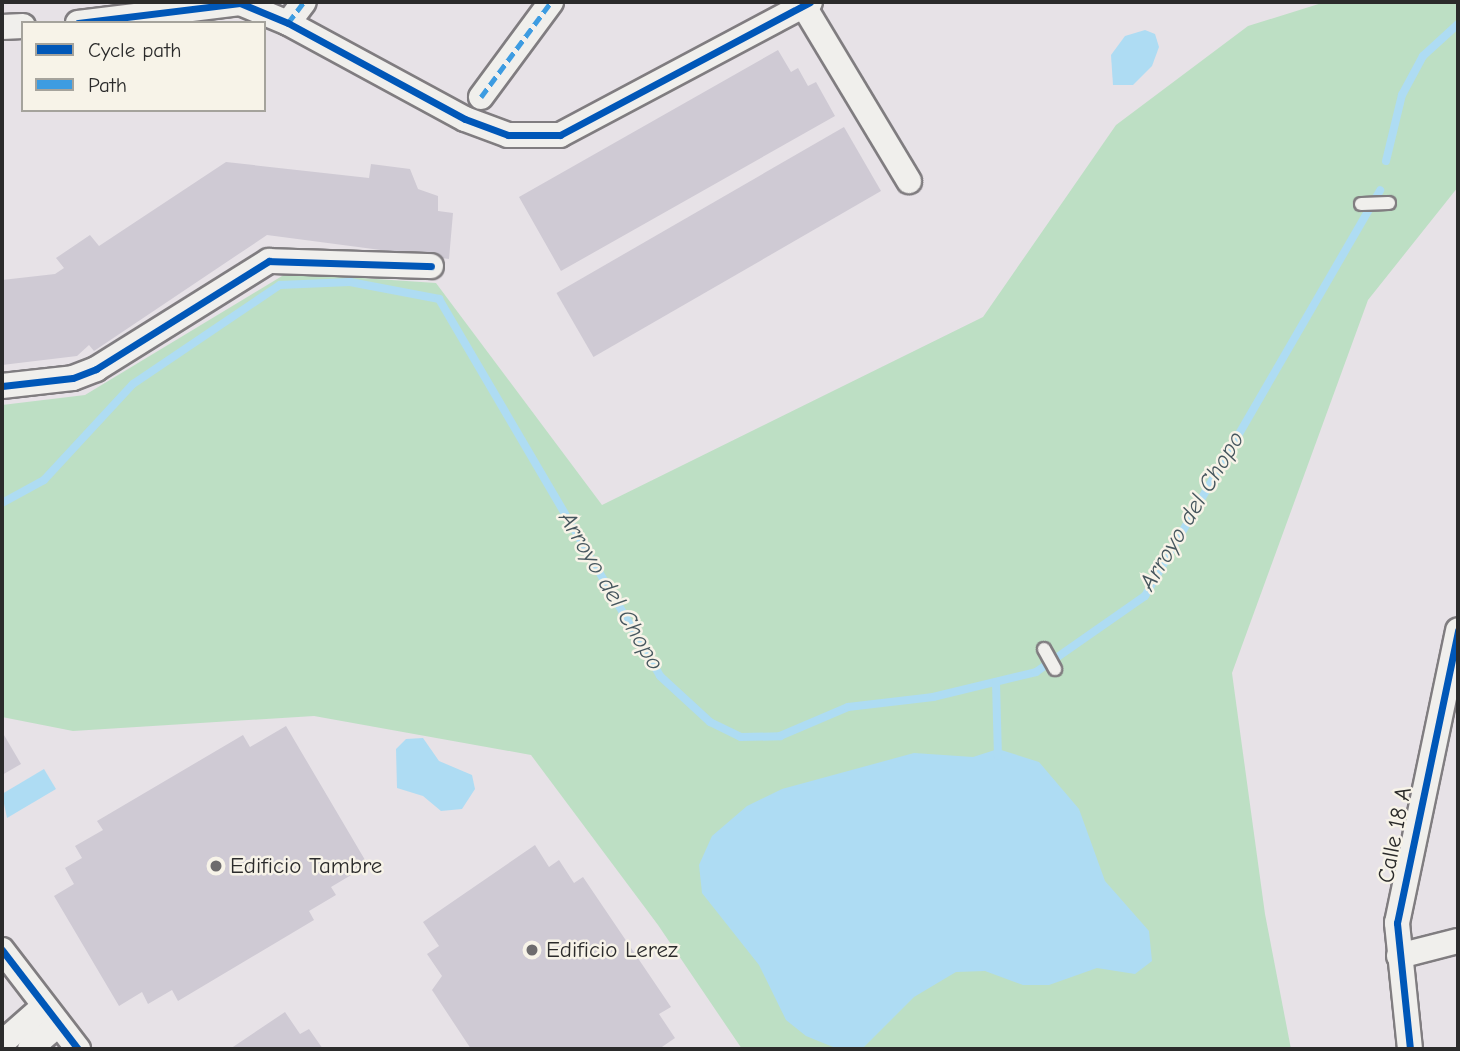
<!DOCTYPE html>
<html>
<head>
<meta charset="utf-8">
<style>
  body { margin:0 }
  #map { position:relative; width:1460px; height:1051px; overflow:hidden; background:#e7e2e7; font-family:"Comic Neue",sans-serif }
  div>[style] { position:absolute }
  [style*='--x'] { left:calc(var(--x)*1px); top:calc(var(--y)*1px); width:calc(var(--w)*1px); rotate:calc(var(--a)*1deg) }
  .green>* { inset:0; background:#bddfc4 }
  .water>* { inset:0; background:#aedcf3 }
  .stream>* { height:8px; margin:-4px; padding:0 4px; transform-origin:4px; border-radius:4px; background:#aedcf3 }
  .building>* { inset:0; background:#cfcad4; transform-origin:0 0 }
  .roads { filter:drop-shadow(2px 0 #807d80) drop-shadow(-2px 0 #807d80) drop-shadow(0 2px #807d80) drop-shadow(0 -2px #807d80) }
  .lane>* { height:12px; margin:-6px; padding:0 6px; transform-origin:6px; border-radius:6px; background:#f0efec }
  .street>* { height:24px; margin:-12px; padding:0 12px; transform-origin:12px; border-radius:12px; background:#f0efec }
  .quiet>* { height:5px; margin-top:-2.5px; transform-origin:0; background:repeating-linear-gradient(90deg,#3d9ce1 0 10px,transparent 0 15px) }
  .cycleway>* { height:7px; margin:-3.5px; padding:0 3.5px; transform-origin:3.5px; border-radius:3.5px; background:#0057b8 }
  .dots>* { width:19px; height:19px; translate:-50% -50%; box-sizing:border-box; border:4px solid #f7f3e8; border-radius:50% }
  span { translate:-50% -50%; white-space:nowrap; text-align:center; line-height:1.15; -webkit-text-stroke:5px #f7f3e8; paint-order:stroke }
  .street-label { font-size:23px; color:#2b2b2b }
  .poi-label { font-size:23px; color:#2b2b2b }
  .left { translate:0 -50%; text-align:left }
  .water-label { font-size:24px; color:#46565e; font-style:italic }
  .frame { position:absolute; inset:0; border:4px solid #2b2b2b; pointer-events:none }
  .legend { position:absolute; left:21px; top:21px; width:245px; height:91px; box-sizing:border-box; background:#f7f3e8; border:2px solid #a5a39c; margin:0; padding:9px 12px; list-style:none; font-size:21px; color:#2b2b2b }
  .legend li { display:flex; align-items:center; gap:14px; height:35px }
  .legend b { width:35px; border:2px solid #a5a39c }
</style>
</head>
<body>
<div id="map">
  <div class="green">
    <i style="clip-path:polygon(1325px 2px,1458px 2px,1458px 187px,1368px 300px,1232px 673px,1265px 914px,1291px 1049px,742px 1049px,658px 925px,531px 755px,314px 716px,73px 731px,2px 717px,2px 405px,85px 395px,287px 273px,436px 283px,602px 505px,983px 317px,1116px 125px,1248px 26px)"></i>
  </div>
  <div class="water">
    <i style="clip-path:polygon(1145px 30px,1155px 34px,1159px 47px,1152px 66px,1133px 85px,1113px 85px,1111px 55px,1125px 36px)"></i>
    <i style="clip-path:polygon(423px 738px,439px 761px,472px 775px,475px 789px,462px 809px,441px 811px,423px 796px,397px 788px,396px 749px,406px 739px)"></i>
    <i style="clip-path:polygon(998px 749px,1039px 762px,1079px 809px,1105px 881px,1149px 931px,1152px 961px,1135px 974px,1097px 968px,1049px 985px,1023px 985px,985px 971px,956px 972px,914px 997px,864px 1047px,838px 1049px,806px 1036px,786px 1020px,759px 965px,702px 893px,699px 865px,712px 836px,747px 806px,782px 789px,914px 753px,973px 757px)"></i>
    <i style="clip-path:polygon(44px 769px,56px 789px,7px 818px,2px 794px)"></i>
  </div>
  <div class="stream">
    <i style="--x:1386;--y:161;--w:68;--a:-76.4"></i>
    <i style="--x:1402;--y:95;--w:44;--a:-61.7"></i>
    <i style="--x:1423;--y:56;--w:47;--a:-42.4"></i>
    <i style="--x:2;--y:503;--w:48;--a:-28.7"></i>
    <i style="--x:44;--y:480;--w:131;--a:-47.2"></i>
    <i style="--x:133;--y:384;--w:177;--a:-34"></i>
    <i style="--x:280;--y:285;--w:70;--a:-2.5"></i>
    <i style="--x:350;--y:282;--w:91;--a:10.8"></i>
    <i style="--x:439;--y:299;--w:437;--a:59.6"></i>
    <i style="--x:660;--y:676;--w:68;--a:42.6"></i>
    <i style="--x:710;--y:722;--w:34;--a:26"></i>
    <i style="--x:741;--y:737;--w:39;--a:-1"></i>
    <i style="--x:780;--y:736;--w:74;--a:-23.1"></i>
    <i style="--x:848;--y:707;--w:86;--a:-6.7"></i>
    <i style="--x:933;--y:697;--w:106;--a:-13.6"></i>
    <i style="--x:1036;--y:672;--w:133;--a:-34.9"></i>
    <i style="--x:1145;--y:596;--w:469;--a:-59.9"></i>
    <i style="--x:996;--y:682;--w:74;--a:88.5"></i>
  </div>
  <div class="building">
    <i style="clip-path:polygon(778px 50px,791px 72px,798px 68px,808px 86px,816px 82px,835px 116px,561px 271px,519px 197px)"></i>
    <i style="left:844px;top:127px;width:74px;height:332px;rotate:60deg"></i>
    <i style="clip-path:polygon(226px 162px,369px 178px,371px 164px,410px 169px,418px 189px,438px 196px,438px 211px,453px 213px,449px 259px,267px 235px,94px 351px,89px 345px,77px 356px,2px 365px,2px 280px,55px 274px,64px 268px,56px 258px,90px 235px,99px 246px)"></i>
    <i style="clip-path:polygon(286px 726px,368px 865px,331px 887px,336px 895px,309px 911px,314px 920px,178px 1001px,172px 990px,148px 1004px,142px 992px,119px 1006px,54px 896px,74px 884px,65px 868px,82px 858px,75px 846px,103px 830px,97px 821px,243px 735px,250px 747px)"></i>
    <i style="clip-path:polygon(4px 735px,21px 764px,2px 775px,2px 736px)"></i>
    <i style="clip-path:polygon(535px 845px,549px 867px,559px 860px,574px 883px,583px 877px,671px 1007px,659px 1014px,675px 1038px,659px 1049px,471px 1049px,432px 990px,442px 976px,427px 954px,439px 946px,423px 922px)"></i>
    <i style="clip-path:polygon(285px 1012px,300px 1034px,309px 1029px,323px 1049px,230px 1049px)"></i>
  </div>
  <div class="roads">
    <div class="lane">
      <i style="--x:1361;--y:204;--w:28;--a:-2"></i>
      <i style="--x:1044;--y:649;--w:23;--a:61"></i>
    </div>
    <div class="street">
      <i style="--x:805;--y:8;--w:202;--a:59"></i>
      <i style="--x:78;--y:23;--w:163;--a:-7"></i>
      <i style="--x:240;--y:3;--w:52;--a:22.6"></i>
      <i style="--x:288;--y:23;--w:201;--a:28.5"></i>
      <i style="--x:465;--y:119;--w:46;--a:20.4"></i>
      <i style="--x:508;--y:135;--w:52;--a:0"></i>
      <i style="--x:560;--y:135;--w:283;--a:-28"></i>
      <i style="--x:288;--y:23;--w:26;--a:-53"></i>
      <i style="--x:2;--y:27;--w:21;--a:-3"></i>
      <i style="--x:481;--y:97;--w:118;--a:-53.6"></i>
      <i style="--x:2;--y:386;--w:71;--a:-6.4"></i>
      <i style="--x:73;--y:378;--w:25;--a:-21"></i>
      <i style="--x:96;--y:369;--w:204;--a:-32"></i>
      <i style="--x:269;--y:261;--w:162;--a:1.8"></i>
      <i style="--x:2;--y:950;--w:125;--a:52.5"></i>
      <i style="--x:1399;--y:956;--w:61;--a:-14.3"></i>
      <i style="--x:2;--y:1043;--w:56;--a:-41.4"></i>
      <i style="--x:30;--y:1049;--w:37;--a:-41"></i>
      <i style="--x:1410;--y:1049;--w:127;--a:-95.9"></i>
      <i style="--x:1397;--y:923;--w:299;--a:-78.2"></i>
    </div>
  </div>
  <div class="quiet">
    <i style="--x:288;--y:23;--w:26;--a:-53"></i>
    <i style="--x:481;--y:97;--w:118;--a:-53.6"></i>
  </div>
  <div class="cycleway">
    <i style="--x:78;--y:23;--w:163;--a:-7"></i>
    <i style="--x:240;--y:3;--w:52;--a:22.6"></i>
    <i style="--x:288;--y:23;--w:201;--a:28.5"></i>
    <i style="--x:465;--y:119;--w:46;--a:20.4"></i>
    <i style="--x:508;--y:135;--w:52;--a:0"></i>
    <i style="--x:560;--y:135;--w:283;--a:-28"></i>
    <i style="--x:2;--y:386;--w:71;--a:-6.4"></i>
    <i style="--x:73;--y:378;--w:25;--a:-21"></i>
    <i style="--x:96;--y:369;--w:204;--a:-32"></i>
    <i style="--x:269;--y:261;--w:162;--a:1.8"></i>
    <i style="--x:2;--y:950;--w:125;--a:52.5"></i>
    <i style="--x:1410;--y:1049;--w:127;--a:-95.9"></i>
    <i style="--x:1397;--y:923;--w:299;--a:-78.2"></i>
  </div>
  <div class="dots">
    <i style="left:216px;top:866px;background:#6d6b6d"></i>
    <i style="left:532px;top:950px;background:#6d6b6d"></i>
  </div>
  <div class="street-label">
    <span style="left:1395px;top:835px;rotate:-79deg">Calle 18 A</span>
  </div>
  <div class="poi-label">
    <span class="left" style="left:230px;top:866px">Edificio Tambre</span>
    <span class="left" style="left:546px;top:950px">Edificio Lerez</span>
  </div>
  <div class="water-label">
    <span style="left:1192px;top:511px;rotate:-59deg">Arroyo del Chopo</span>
    <span style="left:611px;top:591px;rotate:59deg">Arroyo del Chopo</span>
  </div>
  <div class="frame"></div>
  <ul class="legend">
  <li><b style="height:9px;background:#0057b8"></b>Cycle path</li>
  <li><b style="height:9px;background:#3d9ce1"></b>Path</li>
  </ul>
</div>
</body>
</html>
